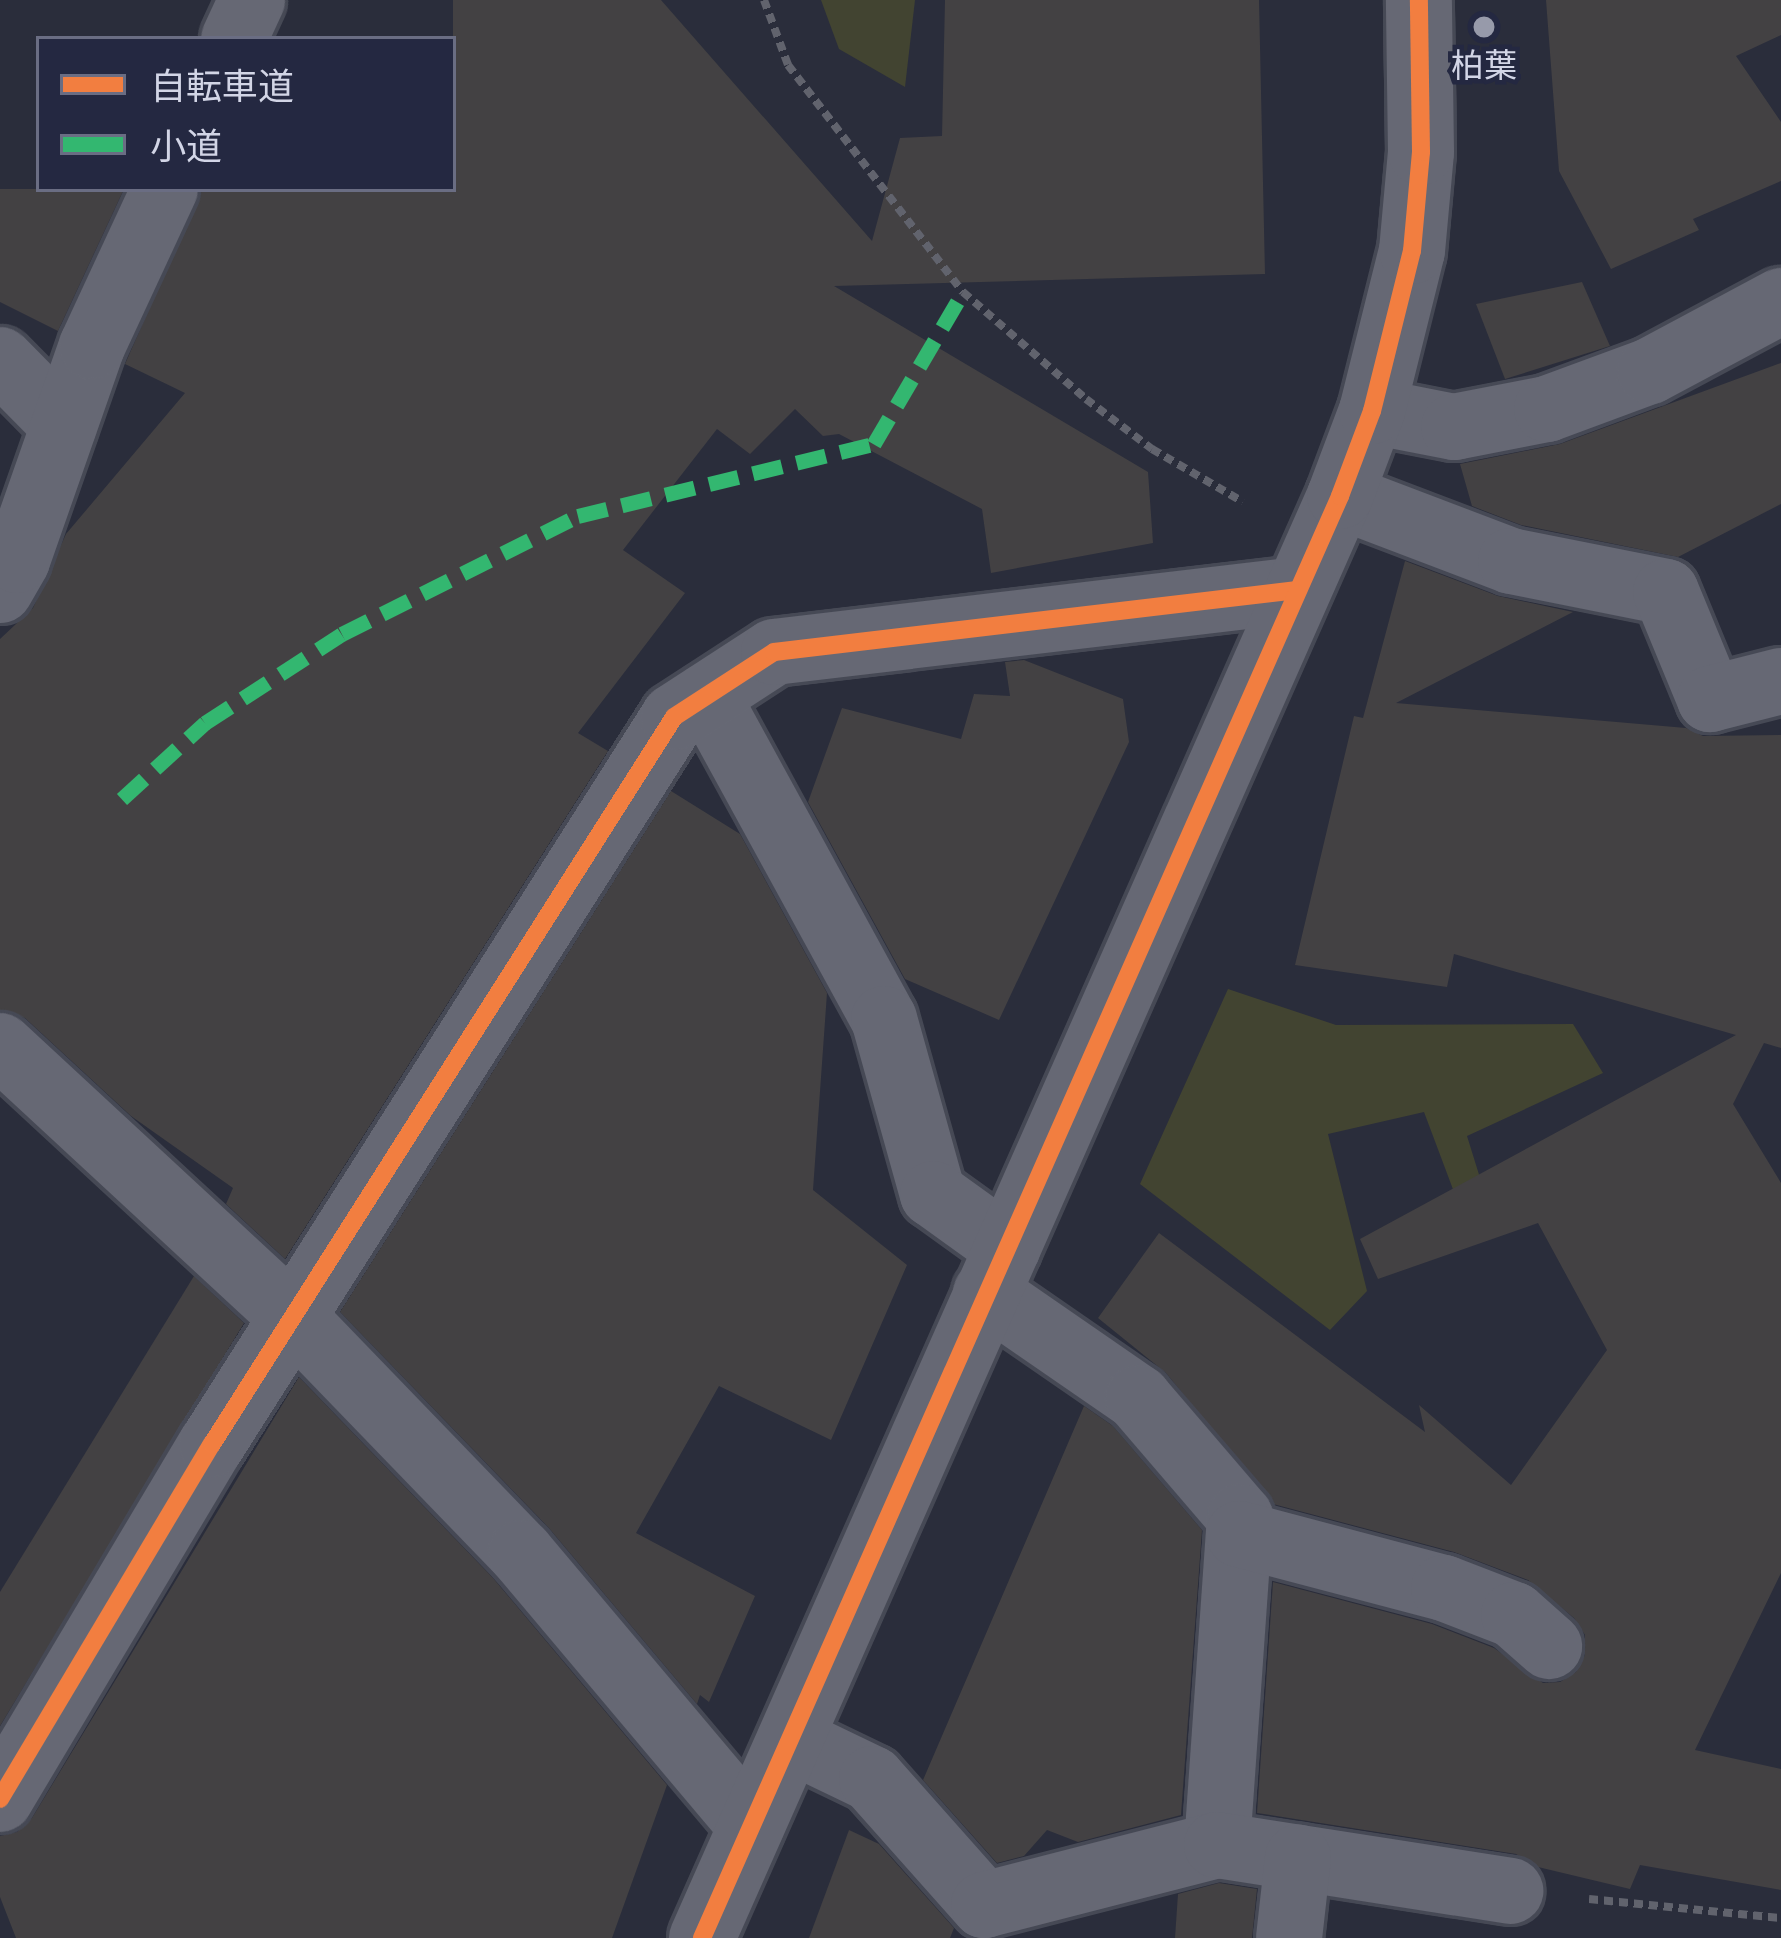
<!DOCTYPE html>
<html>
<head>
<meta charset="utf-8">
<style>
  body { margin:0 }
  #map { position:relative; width:1781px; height:1938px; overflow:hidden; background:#2a2d3b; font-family:Jost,"Noto Sans JP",sans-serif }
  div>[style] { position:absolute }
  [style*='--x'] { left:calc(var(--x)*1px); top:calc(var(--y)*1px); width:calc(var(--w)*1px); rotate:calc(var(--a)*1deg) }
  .green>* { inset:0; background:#424431 }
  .building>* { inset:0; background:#434143 }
  .path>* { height:8px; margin-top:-4px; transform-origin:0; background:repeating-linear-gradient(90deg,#61636d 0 9px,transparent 0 15px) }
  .roads { filter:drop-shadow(3px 0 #464955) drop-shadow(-3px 0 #464955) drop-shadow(0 3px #464955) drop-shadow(0 -3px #464955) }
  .minor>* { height:66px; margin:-33px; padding:0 33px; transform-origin:33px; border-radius:33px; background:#666874 }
  .quiet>* { height:15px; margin-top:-7.5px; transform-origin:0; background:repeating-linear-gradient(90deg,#33b770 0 30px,transparent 0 45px) }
  .cycleway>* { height:18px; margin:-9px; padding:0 9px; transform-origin:9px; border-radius:9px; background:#f27e40 }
  .dots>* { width:33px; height:33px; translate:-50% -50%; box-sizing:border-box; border:6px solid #242841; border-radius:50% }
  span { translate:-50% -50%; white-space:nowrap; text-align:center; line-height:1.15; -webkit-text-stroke:9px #242841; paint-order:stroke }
  .poi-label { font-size:33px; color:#d2d5e6 }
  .legend { position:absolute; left:36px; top:36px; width:420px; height:156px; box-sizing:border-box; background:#242841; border:3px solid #6a6d83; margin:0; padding:15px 21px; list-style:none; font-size:36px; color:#d2d5e6 }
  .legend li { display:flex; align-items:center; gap:24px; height:60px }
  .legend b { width:60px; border:3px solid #6a6d83 }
</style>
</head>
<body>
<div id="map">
  <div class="green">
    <i style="clip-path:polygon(821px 0,915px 0,905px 87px,839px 49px)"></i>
    <i style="clip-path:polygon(1228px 989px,1336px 1025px,1573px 1024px,1603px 1073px,1467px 1136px,1481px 1181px,1454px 1192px,1424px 1112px,1328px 1134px,1367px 1291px,1330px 1330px,1140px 1184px)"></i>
  </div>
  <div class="building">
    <i style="clip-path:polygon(453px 0,661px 0,872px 241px,900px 138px,942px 136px,945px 0,1259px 0,1265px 274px,834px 286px,1148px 472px,1153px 543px,991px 573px,982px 509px,839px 434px,823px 436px,795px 409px,750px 454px,717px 429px,623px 550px,685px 593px,578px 733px,608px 751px,285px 1259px,226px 1204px,233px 1188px,131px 1116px,25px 1018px,0 1010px,0 639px,33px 608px,66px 534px,185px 393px,125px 364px,202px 189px,453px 189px)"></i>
    <i style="clip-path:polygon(1546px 0,1781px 0,1781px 35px,1736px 56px,1781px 122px,1781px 181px,1693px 219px,1699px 230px,1611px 269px,1559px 171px)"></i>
    <i style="clip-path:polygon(0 189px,124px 189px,58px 331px,0 302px)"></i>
    <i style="clip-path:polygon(1582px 282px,1610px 346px,1505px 379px,1476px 304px)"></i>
    <i style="clip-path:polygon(1781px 363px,1781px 504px,1678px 557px,1521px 525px,1472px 506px,1460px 464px,1560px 444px)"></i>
    <i style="clip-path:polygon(1405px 561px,1498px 596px,1573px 612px,1396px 703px,1686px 728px,1703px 736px,1781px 735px,1781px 1048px,1764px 1043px,1733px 1104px,1781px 1183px,1781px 1573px,1695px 1750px,1781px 1769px,1781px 1890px,1640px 1865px,1630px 1889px,1538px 1867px,1516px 1854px,1257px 1813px,1273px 1582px,1432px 1624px,1494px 1648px,1543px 1683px,1560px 1682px,1576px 1672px,1585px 1655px,1585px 1635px,1574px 1618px,1528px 1580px,1454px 1552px,1273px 1504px,1166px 1373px,1098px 1318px,1159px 1233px,1425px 1432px,1419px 1405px,1511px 1485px,1607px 1350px,1538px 1223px,1378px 1279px,1360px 1239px,1736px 1035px,1454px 954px,1447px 987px,1295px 965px,1354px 716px,1363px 718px)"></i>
    <i style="clip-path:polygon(1024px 660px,1123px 699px,1129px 742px,999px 1020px,905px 979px,808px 802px,842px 708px,961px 739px,974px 694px,1010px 696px,1005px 662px)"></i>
    <i style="clip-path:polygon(671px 791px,740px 834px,827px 993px,813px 1190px,907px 1265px,831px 1440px,719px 1386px,636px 1533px,755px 1596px,709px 1702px,700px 1695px,697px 1704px,548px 1527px,340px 1312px)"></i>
    <i style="clip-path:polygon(194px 1276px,244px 1323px,0 1726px,0 1592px)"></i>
    <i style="clip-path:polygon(299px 1377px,493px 1578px,667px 1785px,612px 1938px,16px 1938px,0 1897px,0 1836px,17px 1832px,32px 1818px)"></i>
    <i style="clip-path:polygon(1084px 1406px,1113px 1426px,1202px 1530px,1181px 1815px,1078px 1842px,1047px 1830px,1024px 1856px,997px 1863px,923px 1780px)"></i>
    <i style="clip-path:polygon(849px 1830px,879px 1844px,954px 1928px,950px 1938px,809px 1938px)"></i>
    <i style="clip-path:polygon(1219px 1883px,1257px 1889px,1252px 1938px,1175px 1938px,1178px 1894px)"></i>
  </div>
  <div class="path">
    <i style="--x:764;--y:0;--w:69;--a:69.7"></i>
    <i style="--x:788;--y:65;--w:287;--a:52.4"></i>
    <i style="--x:963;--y:292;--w:163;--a:41"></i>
    <i style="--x:1086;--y:399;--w:83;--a:37.1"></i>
    <i style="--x:1152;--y:449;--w:105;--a:30.2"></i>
    <i style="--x:1589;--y:1899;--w:193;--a:5.7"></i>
  </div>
  <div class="roads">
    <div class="minor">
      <i style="--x:234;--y:39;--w:43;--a:-65.2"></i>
      <i style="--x:0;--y:360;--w:91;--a:45.4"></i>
      <i style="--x:1372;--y:411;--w:84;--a:11"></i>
      <i style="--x:1454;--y:427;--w:95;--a:-11"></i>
      <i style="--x:1547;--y:409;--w:110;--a:-20.3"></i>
      <i style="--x:1650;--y:371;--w:149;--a:-28.1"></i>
      <i style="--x:1340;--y:496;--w:183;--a:20.8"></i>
      <i style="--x:1511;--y:561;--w:158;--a:11.3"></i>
      <i style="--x:1666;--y:592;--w:116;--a:67.6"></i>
      <i style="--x:1710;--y:699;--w:73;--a:-14.2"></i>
      <i style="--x:0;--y:590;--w:34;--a:-60"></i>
      <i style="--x:17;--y:560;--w:227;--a:-70.7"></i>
      <i style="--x:92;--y:346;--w:173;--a:-65.1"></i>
      <i style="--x:707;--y:696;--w:368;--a:61.3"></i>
      <i style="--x:884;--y:1019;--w:182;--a:74.4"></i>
      <i style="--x:933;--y:1194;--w:92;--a:35.8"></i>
      <i style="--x:0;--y:1046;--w:399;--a:42.8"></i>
      <i style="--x:293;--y:1317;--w:328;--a:46"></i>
      <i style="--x:521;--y:1553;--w:357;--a:49.9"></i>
      <i style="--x:986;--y:1293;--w:185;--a:34.6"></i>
      <i style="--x:1138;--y:1398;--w:157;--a:49.4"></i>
      <i style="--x:1240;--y:1517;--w:329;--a:94"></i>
      <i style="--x:1239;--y:1534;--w:212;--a:14.8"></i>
      <i style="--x:1444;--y:1588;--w:75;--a:21.1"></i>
      <i style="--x:1514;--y:1615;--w:47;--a:41.5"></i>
      <i style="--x:791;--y:1740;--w:90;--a:25.7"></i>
      <i style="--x:872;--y:1779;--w:169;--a:48.4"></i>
      <i style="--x:984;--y:1905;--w:241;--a:-14.4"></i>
      <i style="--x:1217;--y:1845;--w:297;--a:8.9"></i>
      <i style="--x:0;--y:1799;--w:413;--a:-59.2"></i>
      <i style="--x:212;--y:1444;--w:861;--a:-57.56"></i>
      <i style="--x:674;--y:717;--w:119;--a:-33"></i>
      <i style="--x:774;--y:652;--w:527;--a:-6.76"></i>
      <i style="--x:702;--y:1938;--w:1577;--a:-66.13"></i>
      <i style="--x:1340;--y:496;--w:91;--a:-69.4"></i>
      <i style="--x:1372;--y:411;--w:165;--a:-76"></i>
      <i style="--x:1412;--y:251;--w:99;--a:-84.8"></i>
      <i style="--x:1421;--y:152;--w:152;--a:-90.8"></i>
      <i style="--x:1289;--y:1938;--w:81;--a:-83.6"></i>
    </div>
  </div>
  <div class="quiet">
    <i style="--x:122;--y:799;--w:113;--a:-42.5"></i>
    <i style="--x:205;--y:723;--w:163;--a:-33"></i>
    <i style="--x:342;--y:634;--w:264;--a:-26.6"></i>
    <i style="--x:578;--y:516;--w:305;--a:-13.7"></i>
    <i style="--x:874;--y:444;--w:176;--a:-59.6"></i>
  </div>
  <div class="cycleway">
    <i style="--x:0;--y:1799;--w:413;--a:-59.2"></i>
    <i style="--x:212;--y:1444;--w:861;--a:-57.56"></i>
    <i style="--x:674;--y:717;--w:119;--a:-33"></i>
    <i style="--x:774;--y:652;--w:527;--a:-6.76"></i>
    <i style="--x:702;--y:1938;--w:1577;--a:-66.13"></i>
    <i style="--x:1340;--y:496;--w:91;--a:-69.4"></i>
    <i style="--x:1372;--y:411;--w:165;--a:-76"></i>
    <i style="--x:1412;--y:251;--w:99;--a:-84.8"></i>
    <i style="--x:1421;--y:152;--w:152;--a:-90.8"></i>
  </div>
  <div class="dots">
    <i style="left:1484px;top:27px;background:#979aaa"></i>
  </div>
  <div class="poi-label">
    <span style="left:1484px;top:66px">柏葉</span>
  </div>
  <ul class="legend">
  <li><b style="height:15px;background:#f27e40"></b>自転車道</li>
  <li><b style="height:15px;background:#33b770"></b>小道</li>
  </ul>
</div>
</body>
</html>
